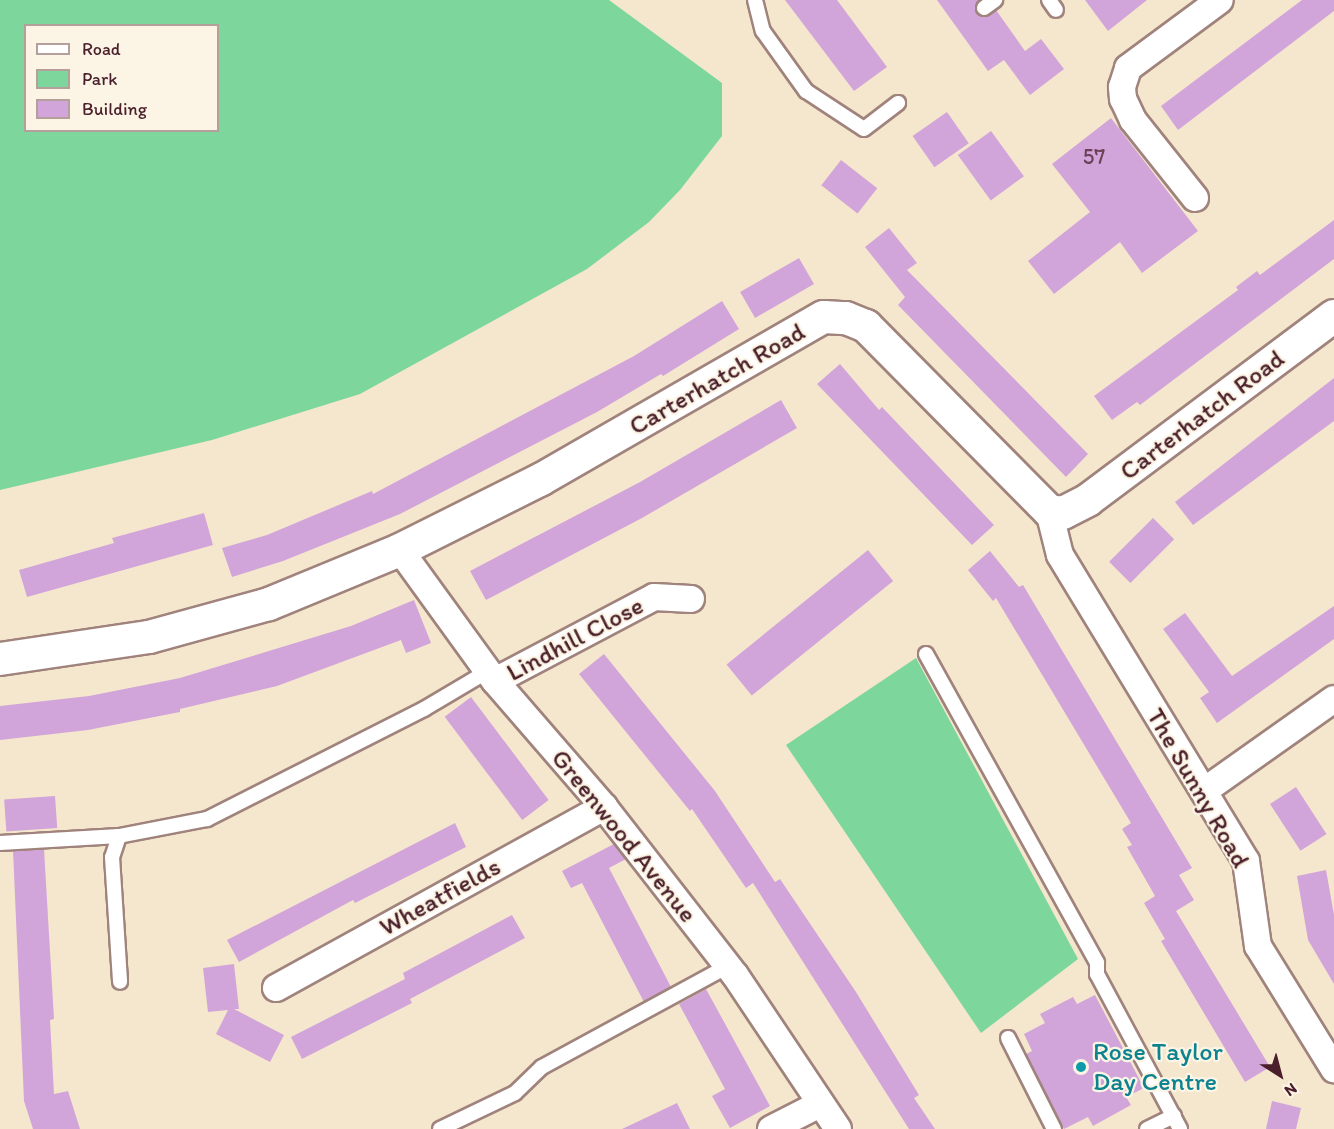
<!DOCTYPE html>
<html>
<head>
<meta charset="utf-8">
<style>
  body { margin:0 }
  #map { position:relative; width:1334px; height:1129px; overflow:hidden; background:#f5e7cd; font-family:Itim,sans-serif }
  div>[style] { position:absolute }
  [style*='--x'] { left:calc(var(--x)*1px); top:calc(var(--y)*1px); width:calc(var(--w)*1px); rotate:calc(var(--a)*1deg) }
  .green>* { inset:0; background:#7dd69c }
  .building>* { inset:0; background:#d2a5da; transform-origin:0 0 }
  .roads { filter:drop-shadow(2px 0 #a0837c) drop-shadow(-2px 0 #a0837c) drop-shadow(0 2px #a0837c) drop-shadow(0 -2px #a0837c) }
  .service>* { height:14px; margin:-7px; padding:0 7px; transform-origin:7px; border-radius:7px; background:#fff }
  .minor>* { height:26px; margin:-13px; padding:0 13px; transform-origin:13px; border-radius:13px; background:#fff }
  .tertiary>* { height:32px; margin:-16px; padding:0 16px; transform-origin:16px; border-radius:16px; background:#fff }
  .dots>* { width:16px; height:16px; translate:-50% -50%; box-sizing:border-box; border:3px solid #fcf5e5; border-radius:50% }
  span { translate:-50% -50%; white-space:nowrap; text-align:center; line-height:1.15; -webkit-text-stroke:4.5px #fcf5e5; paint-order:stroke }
  .number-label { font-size:22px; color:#6c4057 }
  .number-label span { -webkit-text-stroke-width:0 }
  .street-label { font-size:26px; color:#4a1f2b }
  .culture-label { font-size:26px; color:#0d838f }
  .left { translate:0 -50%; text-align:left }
  .legend { position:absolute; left:24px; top:24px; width:195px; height:108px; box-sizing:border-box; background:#fcf5e5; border:2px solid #b59f9b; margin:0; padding:8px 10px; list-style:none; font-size:18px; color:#4a1f2b }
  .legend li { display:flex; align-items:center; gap:12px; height:30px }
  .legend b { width:30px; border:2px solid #b59f9b }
  .north { position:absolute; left:1250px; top:1045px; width:60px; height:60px; -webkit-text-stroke:4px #fcf5e5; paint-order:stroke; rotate:144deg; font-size:16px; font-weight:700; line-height:24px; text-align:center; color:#4a1f2b }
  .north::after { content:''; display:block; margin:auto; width:21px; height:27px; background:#4a1f2b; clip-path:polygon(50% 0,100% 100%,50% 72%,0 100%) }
</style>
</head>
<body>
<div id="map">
  <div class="green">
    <i style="clip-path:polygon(evenodd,0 0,609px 0,722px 83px,722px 136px,680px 190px,649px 222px,587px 269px,360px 394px,212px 440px,0 490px,0 0,26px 26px,218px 26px,218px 130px,26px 130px,26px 26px)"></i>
    <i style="clip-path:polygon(916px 658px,1078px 959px,981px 1033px,786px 745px)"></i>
  </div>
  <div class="building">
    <i style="clip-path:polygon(785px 0,837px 0,887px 67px,854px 91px)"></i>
    <i style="clip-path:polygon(937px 0,980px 0,976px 5px,977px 14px,986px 17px,996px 10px,1025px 51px,1041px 39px,1064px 69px,1030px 95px,1004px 60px,988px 71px)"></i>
    <i style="clip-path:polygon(1085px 0,1147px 0,1108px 31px)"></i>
    <i style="clip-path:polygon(1302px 0,1334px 0,1334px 11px,1178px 130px,1161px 106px)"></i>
    <i style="left:947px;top:112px;width:38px;height:42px;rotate:55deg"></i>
    <i style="clip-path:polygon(1111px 118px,1198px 231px,1142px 273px,1120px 242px,1054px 294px,1028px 261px,1090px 212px,1052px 164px)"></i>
    <i style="left:991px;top:131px;width:56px;height:41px;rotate:54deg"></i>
    <i style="left:841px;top:160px;width:46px;height:32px;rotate:38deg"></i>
    <i style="clip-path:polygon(1334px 220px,1334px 259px,1140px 405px,1137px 402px,1112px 420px,1094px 396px,1238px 290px,1236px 287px,1257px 271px,1260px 275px)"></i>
    <i style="clip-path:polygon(889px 228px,917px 263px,907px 270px,1088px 454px,1066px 477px,898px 305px,905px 297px,865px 247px)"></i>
    <i style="left:799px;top:258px;width:30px;height:68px;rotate:60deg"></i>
    <i style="clip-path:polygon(722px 301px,739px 329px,663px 376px,661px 374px,597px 412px,400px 514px,283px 561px,232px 577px,222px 548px,267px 535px,372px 491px,373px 494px,634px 356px)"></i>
    <i style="clip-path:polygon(840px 364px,879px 410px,882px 407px,994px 525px,972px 545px,817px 384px)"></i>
    <i style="clip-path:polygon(1334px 378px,1334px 421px,1193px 525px,1175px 502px)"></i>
    <i style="clip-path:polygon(781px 400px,797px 428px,642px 518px,486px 600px,470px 571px,640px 482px)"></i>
    <i style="clip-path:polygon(204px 513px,213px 545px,27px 597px,19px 570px,114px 543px,112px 538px)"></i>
    <i style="left:1153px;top:518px;width:30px;height:62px;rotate:45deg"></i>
    <i style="left:868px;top:550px;width:40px;height:182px;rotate:51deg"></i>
    <i style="clip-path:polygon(990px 551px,1019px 587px,1023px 585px,1192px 868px,1179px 875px,1194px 900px,1176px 911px,1270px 1067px,1245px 1082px,1161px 941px,1165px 939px,1144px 903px,1155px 896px,1127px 847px,1132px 845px,1122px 829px,1131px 823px,996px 598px,993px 601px,968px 570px)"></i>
    <i style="clip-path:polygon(414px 600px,431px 643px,406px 653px,401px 640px,277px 686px,180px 709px,180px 712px,88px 730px,0 740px,0 706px,89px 696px,180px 678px,351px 626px)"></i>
    <i style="clip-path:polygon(1334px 606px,1334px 639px,1217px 723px,1200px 698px,1209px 692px,1163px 629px,1185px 613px,1232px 676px)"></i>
    <i style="clip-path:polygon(604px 654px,715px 791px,775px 882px,780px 879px,856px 992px,919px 1095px,914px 1098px,935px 1129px,909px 1129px,753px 883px,746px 888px,692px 809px,690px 811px,579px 674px)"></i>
    <i style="left:471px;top:697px;width:129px;height:33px;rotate:53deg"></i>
    <i style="left:1296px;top:787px;width:56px;height:31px;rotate:57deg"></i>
    <i style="left:55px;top:796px;width:32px;height:51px;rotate:86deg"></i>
    <i style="clip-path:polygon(455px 823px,466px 847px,355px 903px,353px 900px,239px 962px,227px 940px)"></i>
    <i style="clip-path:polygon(614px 844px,626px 859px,609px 868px,671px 987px,644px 1002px,582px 883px,571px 888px,562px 871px)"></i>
    <i style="clip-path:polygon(44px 849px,54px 1019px,50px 1020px,54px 1094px,68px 1091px,80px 1129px,33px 1129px,24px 1101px,13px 851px)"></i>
    <i style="clip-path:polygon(1326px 870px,1334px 915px,1334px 984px,1308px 940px,1297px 876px)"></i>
    <i style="clip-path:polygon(512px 915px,525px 938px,410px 999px,412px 1003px,302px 1059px,291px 1037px,405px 979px,403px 973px)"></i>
    <i style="clip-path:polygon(234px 964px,239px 1009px,234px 1009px,284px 1035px,270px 1062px,216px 1034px,228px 1010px,208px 1012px,203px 968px)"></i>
    <i style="clip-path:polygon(706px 989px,770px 1106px,730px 1128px,712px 1096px,725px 1089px,679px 1004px)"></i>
    <i style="clip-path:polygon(1095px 995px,1144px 1088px,1126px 1097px,1131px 1105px,1093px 1126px,1088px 1117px,1064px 1129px,1026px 1054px,1032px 1051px,1024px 1034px,1045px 1023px,1040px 1014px,1073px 997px,1077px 1004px)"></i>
    <i style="clip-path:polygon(1272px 1101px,1301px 1108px,1296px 1129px,1266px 1129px)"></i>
    <i style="clip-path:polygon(677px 1103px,690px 1129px,622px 1129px)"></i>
  </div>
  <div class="roads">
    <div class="service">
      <i style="--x:755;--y:0;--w:32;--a:76"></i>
      <i style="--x:763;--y:31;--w:74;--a:54.4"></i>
      <i style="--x:806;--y:91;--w:69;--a:33.2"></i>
      <i style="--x:864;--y:129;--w:43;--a:-37.4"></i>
      <i style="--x:1049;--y:0;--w:12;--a:55"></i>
      <i style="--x:984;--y:8;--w:14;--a:-36"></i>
      <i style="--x:926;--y:654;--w:353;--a:61"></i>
      <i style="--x:1097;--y:963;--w:11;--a:90"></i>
      <i style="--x:1097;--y:974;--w:176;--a:61.8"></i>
      <i style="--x:119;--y:836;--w:22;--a:108"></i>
      <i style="--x:112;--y:857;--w:125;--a:86.3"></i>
      <i style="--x:0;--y:843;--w:119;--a:-3.4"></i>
      <i style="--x:119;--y:836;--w:90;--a:-10.9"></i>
      <i style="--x:207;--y:819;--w:243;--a:-26.9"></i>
      <i style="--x:424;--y:709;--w:74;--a:-30.7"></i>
      <i style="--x:1008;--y:1038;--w:102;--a:63.2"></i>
      <i style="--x:440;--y:1129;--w:83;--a:-25.6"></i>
      <i style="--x:515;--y:1093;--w:37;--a:-44"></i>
      <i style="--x:542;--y:1067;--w:212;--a:-28.5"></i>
      <i style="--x:1147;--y:1129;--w:30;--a:-26"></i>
    </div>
    <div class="minor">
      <i style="--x:1195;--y:198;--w:100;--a:-128.5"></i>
      <i style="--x:1133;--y:120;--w:23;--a:-115"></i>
      <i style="--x:1123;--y:99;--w:12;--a:-95"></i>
      <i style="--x:1122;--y:87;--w:20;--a:-72"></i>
      <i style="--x:1128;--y:68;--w:114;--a:-36.5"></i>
      <i style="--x:1049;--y:511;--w:45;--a:76"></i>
      <i style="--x:1060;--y:555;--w:358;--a:58.7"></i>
      <i style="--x:1246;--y:861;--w:86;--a:82"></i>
      <i style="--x:1258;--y:946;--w:145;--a:58.3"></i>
      <i style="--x:400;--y:550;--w:162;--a:54.1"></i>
      <i style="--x:495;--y:681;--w:167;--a:49.1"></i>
      <i style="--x:604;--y:807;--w:213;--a:52.1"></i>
      <i style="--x:735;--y:975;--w:185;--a:56.2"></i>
      <i style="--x:495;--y:681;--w:180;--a:-27.8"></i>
      <i style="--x:654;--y:597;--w:37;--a:3"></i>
      <i style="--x:1204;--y:791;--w:159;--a:-35.3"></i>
      <i style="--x:276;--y:988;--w:375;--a:-28.9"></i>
      <i style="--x:771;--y:1129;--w:55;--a:-27"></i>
    </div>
    <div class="tertiary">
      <i style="--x:0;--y:659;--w:151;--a:-8.4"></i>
      <i style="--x:149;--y:637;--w:124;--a:-15.4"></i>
      <i style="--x:269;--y:604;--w:142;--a:-22.4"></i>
      <i style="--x:400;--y:550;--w:157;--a:-26.6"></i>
      <i style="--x:540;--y:480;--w:327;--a:-29.9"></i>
      <i style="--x:824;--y:317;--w:22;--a:3"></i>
      <i style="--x:846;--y:318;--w:22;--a:22"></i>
      <i style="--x:866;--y:326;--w:260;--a:45.3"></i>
      <i style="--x:1049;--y:511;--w:14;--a:8"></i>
      <i style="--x:1063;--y:513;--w:28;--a:-27"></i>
      <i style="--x:1088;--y:500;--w:307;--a:-36.8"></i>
    </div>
  </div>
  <div class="dots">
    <i style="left:1081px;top:1067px;background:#0f9aa8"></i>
  </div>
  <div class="number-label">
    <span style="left:1094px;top:157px">57</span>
  </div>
  <div class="street-label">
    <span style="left:717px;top:379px;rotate:-30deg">Carterhatch Road</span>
    <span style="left:1202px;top:415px;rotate:-37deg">Carterhatch Road</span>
    <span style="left:575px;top:639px;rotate:-28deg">Lindhill Close</span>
    <span style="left:1198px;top:788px;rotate:60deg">The Sunny Road</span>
    <span style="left:624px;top:836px;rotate:51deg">Greenwood Avenue</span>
    <span style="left:440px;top:897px;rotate:-29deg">Wheatfields</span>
  </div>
  <div class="culture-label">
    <span class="left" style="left:1093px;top:1067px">Rose Taylor<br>Day Centre</span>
  </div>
  <ul class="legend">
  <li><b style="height:8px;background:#fff"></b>Road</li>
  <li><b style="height:16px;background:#7dd69c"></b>Park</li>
  <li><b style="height:16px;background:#d2a5da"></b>Building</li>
  </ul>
  <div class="north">N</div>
</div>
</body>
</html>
